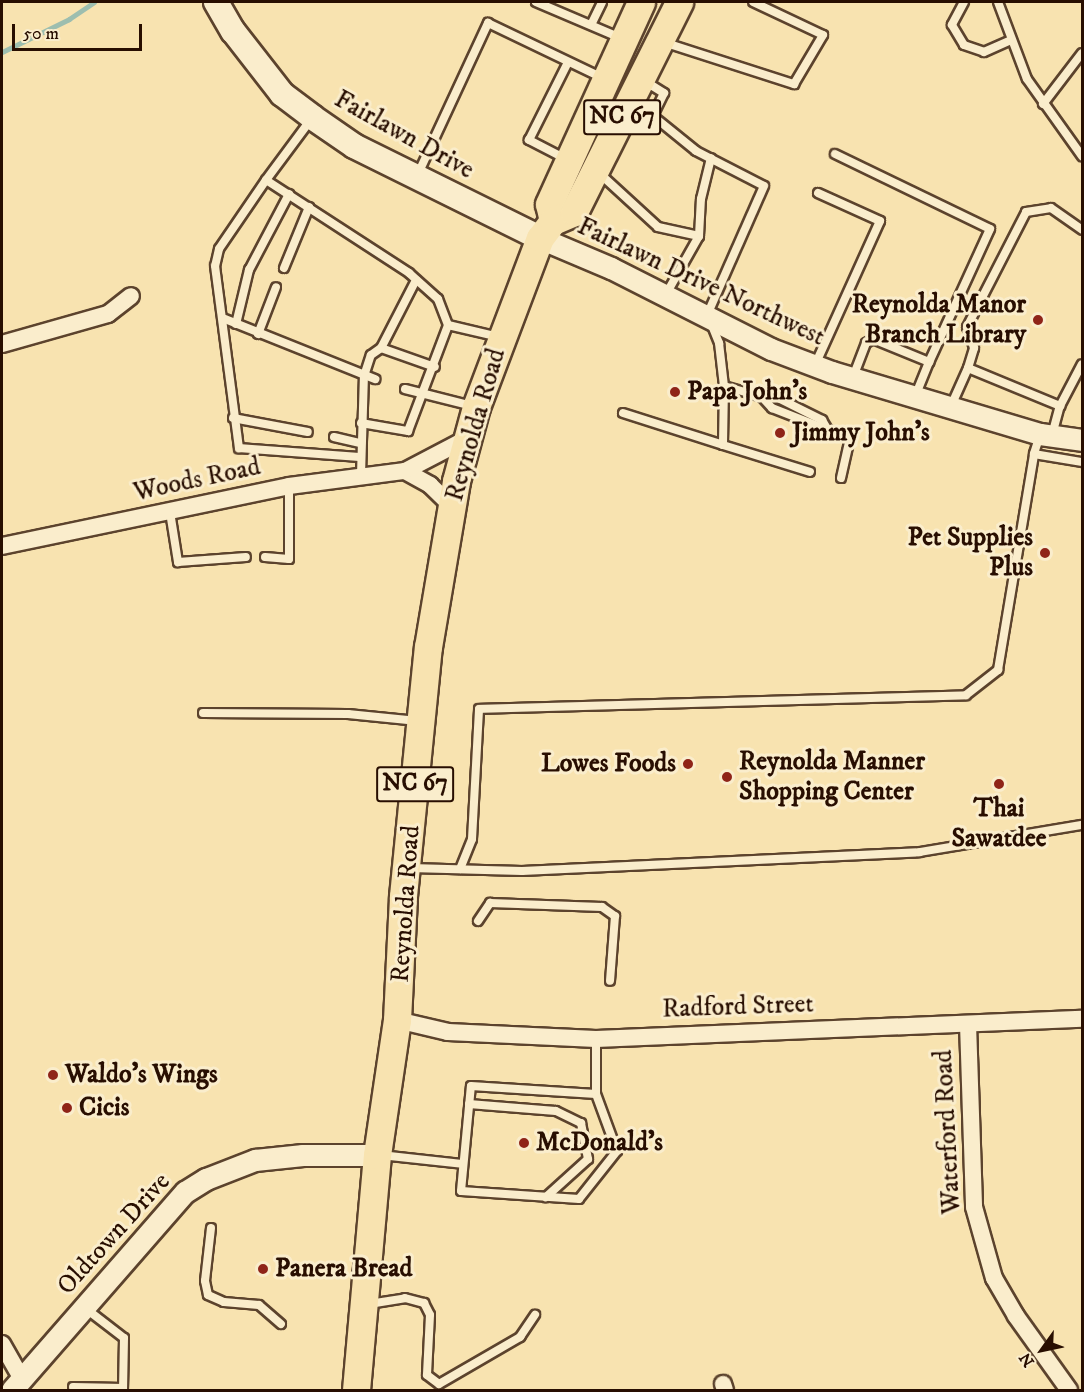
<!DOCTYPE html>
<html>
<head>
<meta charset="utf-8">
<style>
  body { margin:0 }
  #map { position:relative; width:1084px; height:1392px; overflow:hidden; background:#f8e3b0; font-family:"IM FELL DW Pica",serif }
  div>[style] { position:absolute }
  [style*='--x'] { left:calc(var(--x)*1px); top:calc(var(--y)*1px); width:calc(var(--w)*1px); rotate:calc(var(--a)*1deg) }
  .stream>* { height:5px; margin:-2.5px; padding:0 2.5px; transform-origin:2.5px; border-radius:2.5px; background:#9dbeaf }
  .roads { filter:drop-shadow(2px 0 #5c432d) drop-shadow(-2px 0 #5c432d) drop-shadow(0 2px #5c432d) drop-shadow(0 -2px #5c432d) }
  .service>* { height:8px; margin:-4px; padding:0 4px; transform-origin:4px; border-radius:4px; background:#faedcc }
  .minor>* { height:16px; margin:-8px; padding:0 8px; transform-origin:8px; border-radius:8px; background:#faedcc }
  .tertiary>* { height:21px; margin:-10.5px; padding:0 10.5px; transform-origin:10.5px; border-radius:10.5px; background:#faedcc }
  .secondary>* { height:24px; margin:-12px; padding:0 12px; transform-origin:12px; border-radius:12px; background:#faedcc }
  .primary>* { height:27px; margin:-13.5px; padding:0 13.5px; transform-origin:13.5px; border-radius:13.5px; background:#f8e3b0 }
  .dots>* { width:16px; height:16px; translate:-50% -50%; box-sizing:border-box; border:3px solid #faedcc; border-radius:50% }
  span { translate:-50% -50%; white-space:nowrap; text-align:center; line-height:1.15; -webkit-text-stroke:6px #faedcc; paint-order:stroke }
  .shield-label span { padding:2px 4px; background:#faedcc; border:2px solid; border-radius:4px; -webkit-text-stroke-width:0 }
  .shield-label { font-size:24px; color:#280e01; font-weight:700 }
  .street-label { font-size:26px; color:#280e01 }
  .poi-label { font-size:26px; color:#280e01; font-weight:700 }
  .right { translate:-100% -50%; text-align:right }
  .left { translate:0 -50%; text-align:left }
  .frame { position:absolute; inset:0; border:3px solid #280e01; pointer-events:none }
  .north { position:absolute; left:1012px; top:1320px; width:60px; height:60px; -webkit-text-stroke:4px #faedcc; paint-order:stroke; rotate:237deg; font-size:16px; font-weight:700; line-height:24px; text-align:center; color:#280e01 }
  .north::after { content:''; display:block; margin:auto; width:21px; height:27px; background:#280e01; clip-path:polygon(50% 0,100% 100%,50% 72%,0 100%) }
  .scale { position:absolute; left:12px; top:24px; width:130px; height:27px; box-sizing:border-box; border:3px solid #280e01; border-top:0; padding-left:8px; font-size:18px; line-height:21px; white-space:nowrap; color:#280e01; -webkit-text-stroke:4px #faedcc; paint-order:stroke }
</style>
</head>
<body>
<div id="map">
  <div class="stream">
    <i style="--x:2;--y:52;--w:75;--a:-26.2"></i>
    <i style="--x:69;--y:19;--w:30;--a:-34"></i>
  </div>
  <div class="roads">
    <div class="service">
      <i style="--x:536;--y:2;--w:92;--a:23"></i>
      <i style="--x:964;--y:2;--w:26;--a:118"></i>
      <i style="--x:952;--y:25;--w:23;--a:59"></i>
      <i style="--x:964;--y:45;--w:21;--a:19"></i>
      <i style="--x:984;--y:52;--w:30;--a:-24"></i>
      <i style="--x:998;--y:2;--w:82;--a:69.4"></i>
      <i style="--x:1027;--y:79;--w:95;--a:54.5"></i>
      <i style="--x:591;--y:25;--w:25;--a:-64"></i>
      <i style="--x:663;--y:42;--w:138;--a:17.8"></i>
      <i style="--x:794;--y:84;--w:57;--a:-59.4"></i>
      <i style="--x:823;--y:35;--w:77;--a:-154.8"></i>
      <i style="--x:643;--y:80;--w:25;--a:32"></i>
      <i style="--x:664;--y:93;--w:25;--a:116"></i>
      <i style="--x:1043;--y:104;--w:64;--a:-52.6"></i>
      <i style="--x:632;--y:106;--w:23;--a:25"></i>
      <i style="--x:653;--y:116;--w:55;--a:39.1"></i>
      <i style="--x:696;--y:151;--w:76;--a:27.2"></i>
      <i style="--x:764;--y:186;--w:141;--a:113.8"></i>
      <i style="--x:312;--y:118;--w:77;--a:126.6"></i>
      <i style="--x:266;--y:180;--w:171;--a:33"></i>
      <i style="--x:409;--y:273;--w:39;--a:42"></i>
      <i style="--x:438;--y:299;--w:28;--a:69"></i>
      <i style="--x:835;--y:154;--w:172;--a:25.8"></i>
      <i style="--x:990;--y:229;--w:146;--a:114.6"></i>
      <i style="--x:566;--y:159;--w:42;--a:-152.8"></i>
      <i style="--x:529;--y:140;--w:87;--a:-63.4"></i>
      <i style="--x:598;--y:172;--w:81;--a:42.5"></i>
      <i style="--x:658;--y:227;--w:42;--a:12.4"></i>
      <i style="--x:417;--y:176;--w:169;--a:-65.1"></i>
      <i style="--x:488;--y:23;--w:127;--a:25.6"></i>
      <i style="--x:266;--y:180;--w:83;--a:124.3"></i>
      <i style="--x:219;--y:249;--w:17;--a:103"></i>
      <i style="--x:215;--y:266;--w:184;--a:82.5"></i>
      <i style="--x:239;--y:448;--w:120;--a:4.3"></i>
      <i style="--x:284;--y:268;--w:66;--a:-67.7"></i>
      <i style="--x:416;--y:280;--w:76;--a:117.2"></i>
      <i style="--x:381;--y:348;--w:57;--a:19.4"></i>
      <i style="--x:665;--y:296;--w:69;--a:-60.5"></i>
      <i style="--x:699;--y:236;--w:37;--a:-87"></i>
      <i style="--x:701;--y:199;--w:42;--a:-76.3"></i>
      <i style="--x:225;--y:319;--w:162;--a:21.8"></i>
      <i style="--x:711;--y:323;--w:22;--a:68"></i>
      <i style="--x:719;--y:343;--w:43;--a:83.4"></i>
      <i style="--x:724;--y:386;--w:59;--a:91"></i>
      <i style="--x:723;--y:445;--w:91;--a:17.2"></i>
      <i style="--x:236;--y:324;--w:56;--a:-76.5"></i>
      <i style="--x:249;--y:270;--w:86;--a:-62.2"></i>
      <i style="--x:258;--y:334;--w:50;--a:-69"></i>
      <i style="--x:815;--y:365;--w:158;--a:-65.7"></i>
      <i style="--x:880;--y:221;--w:68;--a:-155.7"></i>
      <i style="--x:968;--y:368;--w:21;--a:-73"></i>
      <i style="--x:974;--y:348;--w:22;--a:-108"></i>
      <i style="--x:967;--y:327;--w:129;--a:-62.8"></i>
      <i style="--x:1026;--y:212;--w:25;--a:-9"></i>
      <i style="--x:1051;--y:208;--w:38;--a:35"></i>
      <i style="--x:853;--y:377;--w:36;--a:-69"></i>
      <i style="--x:866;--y:343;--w:8;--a:-30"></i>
      <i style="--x:873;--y:339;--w:61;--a:22.3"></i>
      <i style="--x:929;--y:362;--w:37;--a:112"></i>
      <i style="--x:724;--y:386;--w:40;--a:16"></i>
      <i style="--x:762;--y:397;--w:12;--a:-5"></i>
      <i style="--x:774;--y:396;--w:54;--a:26.6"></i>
      <i style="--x:822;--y:420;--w:12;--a:59"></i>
      <i style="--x:828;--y:430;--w:23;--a:20"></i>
      <i style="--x:850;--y:438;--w:41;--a:102.7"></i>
      <i style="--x:405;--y:389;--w:69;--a:14.2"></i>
      <i style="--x:762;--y:397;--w:15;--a:48"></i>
      <i style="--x:772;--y:408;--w:60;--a:21.4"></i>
      <i style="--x:951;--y:406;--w:42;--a:-65.9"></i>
      <i style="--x:968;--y:368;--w:100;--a:22.4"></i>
      <i style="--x:623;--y:413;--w:105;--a:17.7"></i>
      <i style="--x:233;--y:418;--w:76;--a:10.6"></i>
      <i style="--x:361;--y:423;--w:48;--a:9.7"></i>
      <i style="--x:408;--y:431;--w:113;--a:-69.3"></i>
      <i style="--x:448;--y:325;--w:52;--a:13.2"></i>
      <i style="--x:1040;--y:435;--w:20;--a:108"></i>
      <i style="--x:1034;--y:454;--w:49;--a:9.5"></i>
      <i style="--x:1052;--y:435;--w:30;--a:-75"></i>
      <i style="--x:1060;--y:406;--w:47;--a:-62.4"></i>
      <i style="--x:334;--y:437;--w:28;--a:13"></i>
      <i style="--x:361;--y:475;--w:99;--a:-88.3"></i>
      <i style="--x:364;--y:376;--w:22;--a:-72"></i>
      <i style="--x:371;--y:355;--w:12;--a:-35"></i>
      <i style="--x:170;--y:512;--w:51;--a:80.9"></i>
      <i style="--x:178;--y:562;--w:68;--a:-4.2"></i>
      <i style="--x:265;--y:557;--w:24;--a:5"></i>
      <i style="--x:289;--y:559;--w:73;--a:-90"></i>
      <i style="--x:203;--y:713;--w:145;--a:0.4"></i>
      <i style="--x:348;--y:714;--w:70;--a:5.7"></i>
      <i style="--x:410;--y:868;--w:112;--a:1.5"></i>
      <i style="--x:522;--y:871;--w:398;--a:-2.7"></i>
      <i style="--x:920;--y:852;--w:164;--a:-9.5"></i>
      <i style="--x:460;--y:869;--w:32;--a:-68"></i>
      <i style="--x:472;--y:839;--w:130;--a:-86.9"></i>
      <i style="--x:479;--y:709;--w:487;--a:-1.6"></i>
      <i style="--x:966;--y:695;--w:41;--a:-38"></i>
      <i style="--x:998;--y:670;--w:219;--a:-80.5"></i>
      <i style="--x:478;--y:921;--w:22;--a:-56"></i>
      <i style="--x:490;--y:903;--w:112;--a:2"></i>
      <i style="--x:602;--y:907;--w:16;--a:35"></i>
      <i style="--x:615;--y:916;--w:65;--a:94.4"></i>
      <i style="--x:471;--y:1086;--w:125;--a:3.7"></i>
      <i style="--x:596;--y:1094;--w:61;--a:69.8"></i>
      <i style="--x:617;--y:1151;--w:61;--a:128.4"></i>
      <i style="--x:579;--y:1199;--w:118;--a:-176.1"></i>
      <i style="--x:461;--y:1191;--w:105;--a:-84.6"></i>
      <i style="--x:596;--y:1094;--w:55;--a:-90"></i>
      <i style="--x:469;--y:1104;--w:87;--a:4.6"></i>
      <i style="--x:556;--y:1111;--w:28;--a:26"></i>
      <i style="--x:581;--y:1123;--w:37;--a:79"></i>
      <i style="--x:588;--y:1159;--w:57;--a:137.9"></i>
      <i style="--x:380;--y:1155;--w:83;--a:6.2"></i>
      <i style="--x:211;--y:1228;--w:53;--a:96.5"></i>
      <i style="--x:205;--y:1281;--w:14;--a:78"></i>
      <i style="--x:208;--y:1295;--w:17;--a:24"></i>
      <i style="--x:224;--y:1302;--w:35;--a:5"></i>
      <i style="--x:259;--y:1305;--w:29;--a:41"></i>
      <i style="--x:369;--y:1304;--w:36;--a:-9"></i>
      <i style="--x:405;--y:1298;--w:20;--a:15"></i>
      <i style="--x:424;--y:1303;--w:13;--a:63"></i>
      <i style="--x:430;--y:1315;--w:60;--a:92.9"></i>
      <i style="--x:427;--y:1375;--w:15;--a:37"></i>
      <i style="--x:439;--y:1384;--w:94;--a:-30.1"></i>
      <i style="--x:520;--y:1337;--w:27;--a:-56"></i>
      <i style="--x:85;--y:1308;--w:49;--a:37.6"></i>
      <i style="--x:124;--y:1338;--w:52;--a:91.1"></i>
      <i style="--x:73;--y:1387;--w:50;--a:1.1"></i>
    </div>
    <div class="minor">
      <i style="--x:2;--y:344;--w:110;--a:-15.8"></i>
      <i style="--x:108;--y:314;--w:29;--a:-38"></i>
      <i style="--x:405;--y:471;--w:29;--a:29"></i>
      <i style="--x:430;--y:485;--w:29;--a:44"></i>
      <i style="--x:2;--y:546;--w:293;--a:-11.8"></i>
      <i style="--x:289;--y:486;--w:117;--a:-7.4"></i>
      <i style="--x:405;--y:471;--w:71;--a:-27.6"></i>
      <i style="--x:397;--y:1020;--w:52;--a:13.2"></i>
      <i style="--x:448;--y:1032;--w:148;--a:2.7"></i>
      <i style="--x:596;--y:1039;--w:486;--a:-2.4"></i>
      <i style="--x:968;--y:1024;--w:183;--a:88.1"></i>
      <i style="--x:974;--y:1207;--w:74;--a:74.3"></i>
      <i style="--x:994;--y:1278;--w:44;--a:59.9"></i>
      <i style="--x:1016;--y:1316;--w:91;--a:54.4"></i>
      <i style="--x:2;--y:1344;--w:40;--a:60.3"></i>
      <i style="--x:723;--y:1384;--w:6;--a:72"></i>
    </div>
    <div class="tertiary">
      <i style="--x:540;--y:238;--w:77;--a:22.9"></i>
      <i style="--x:611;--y:268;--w:179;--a:26.9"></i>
      <i style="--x:771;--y:349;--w:65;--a:20.7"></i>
      <i style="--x:832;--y:372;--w:217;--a:16.6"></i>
      <i style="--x:1040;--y:434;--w:42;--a:8.1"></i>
      <i style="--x:12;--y:1390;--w:263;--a:-48.9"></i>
      <i style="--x:185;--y:1192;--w:25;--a:-32"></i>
      <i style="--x:206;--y:1179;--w:53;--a:-21.2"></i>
      <i style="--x:255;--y:1160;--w:48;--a:-5.9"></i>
      <i style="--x:303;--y:1155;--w:74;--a:0"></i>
    </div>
    <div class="secondary">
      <i style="--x:216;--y:2;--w:34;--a:60"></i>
      <i style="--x:233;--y:31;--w:80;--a:52.1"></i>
      <i style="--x:282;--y:94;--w:38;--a:37"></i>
      <i style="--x:312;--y:117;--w:51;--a:34.6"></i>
      <i style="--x:354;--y:146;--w:208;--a:26.3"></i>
    </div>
    <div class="primary">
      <i style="--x:553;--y:221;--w:17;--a:-103"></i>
      <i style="--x:549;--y:204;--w:222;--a:-65.5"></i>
      <i style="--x:356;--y:1390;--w:236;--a:-84.9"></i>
      <i style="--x:377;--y:1155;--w:136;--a:-81.6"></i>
      <i style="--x:397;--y:1020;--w:124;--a:-87.2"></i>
      <i style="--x:403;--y:896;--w:250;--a:-84.3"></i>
      <i style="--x:428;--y:647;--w:168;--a:-80.4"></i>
      <i style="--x:456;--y:481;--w:77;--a:-74.9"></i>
      <i style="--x:476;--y:407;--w:181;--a:-69.3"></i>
      <i style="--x:540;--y:238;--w:21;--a:-53"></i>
      <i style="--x:553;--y:221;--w:23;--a:-23"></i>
      <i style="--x:574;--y:212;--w:235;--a:-63.4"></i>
    </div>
  </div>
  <div class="dots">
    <i style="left:1038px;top:320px;background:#8f2418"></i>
    <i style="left:675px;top:392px;background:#8f2418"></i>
    <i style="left:780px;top:433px;background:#8f2418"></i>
    <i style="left:1045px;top:553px;background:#8f2418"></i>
    <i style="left:688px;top:764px;background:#8f2418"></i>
    <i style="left:727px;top:777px;background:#8f2418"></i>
    <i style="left:999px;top:784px;background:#8f2418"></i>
    <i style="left:53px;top:1075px;background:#8f2418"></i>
    <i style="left:67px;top:1108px;background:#8f2418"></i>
    <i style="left:524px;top:1143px;background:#8f2418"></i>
    <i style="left:263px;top:1269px;background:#8f2418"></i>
  </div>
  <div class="shield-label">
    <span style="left:622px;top:117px">NC 67</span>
    <span style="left:415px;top:784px">NC 67</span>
  </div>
  <div class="street-label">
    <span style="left:404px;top:135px;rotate:29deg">Fairlawn Drive</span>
    <span style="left:701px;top:282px;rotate:25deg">Fairlawn Drive Northwest</span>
    <span style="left:476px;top:425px;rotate:-74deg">Reynolda Road</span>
    <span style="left:197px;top:480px;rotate:-12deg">Woods Road</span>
    <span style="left:406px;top:904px;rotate:-86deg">Reynolda Road</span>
    <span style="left:738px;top:1007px;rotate:-2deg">Radford Street</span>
    <span style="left:948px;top:1132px;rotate:-93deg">Waterford Road</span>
    <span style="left:114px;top:1234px;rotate:-48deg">Oldtown Drive</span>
  </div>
  <div class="poi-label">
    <span class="right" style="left:1026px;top:320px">Reynolda Manor<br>Branch Library</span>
    <span class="left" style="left:687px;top:392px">Papa John's</span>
    <span class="left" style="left:792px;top:433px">Jimmy John's</span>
    <span class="right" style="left:1033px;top:553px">Pet Supplies<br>Plus</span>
    <span class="left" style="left:739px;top:777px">Reynolda Manner<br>Shopping Center</span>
    <span class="right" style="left:676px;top:764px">Lowes Foods</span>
    <span style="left:999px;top:824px">Thai<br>Sawatdee</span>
    <span class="left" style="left:65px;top:1075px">Waldo's Wings</span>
    <span class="left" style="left:79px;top:1108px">Cicis</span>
    <span class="left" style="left:536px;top:1143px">McDonald's</span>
    <span class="left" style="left:275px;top:1269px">Panera Bread</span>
  </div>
  <div class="frame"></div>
  <div class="north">N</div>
  <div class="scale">50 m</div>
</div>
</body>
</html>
